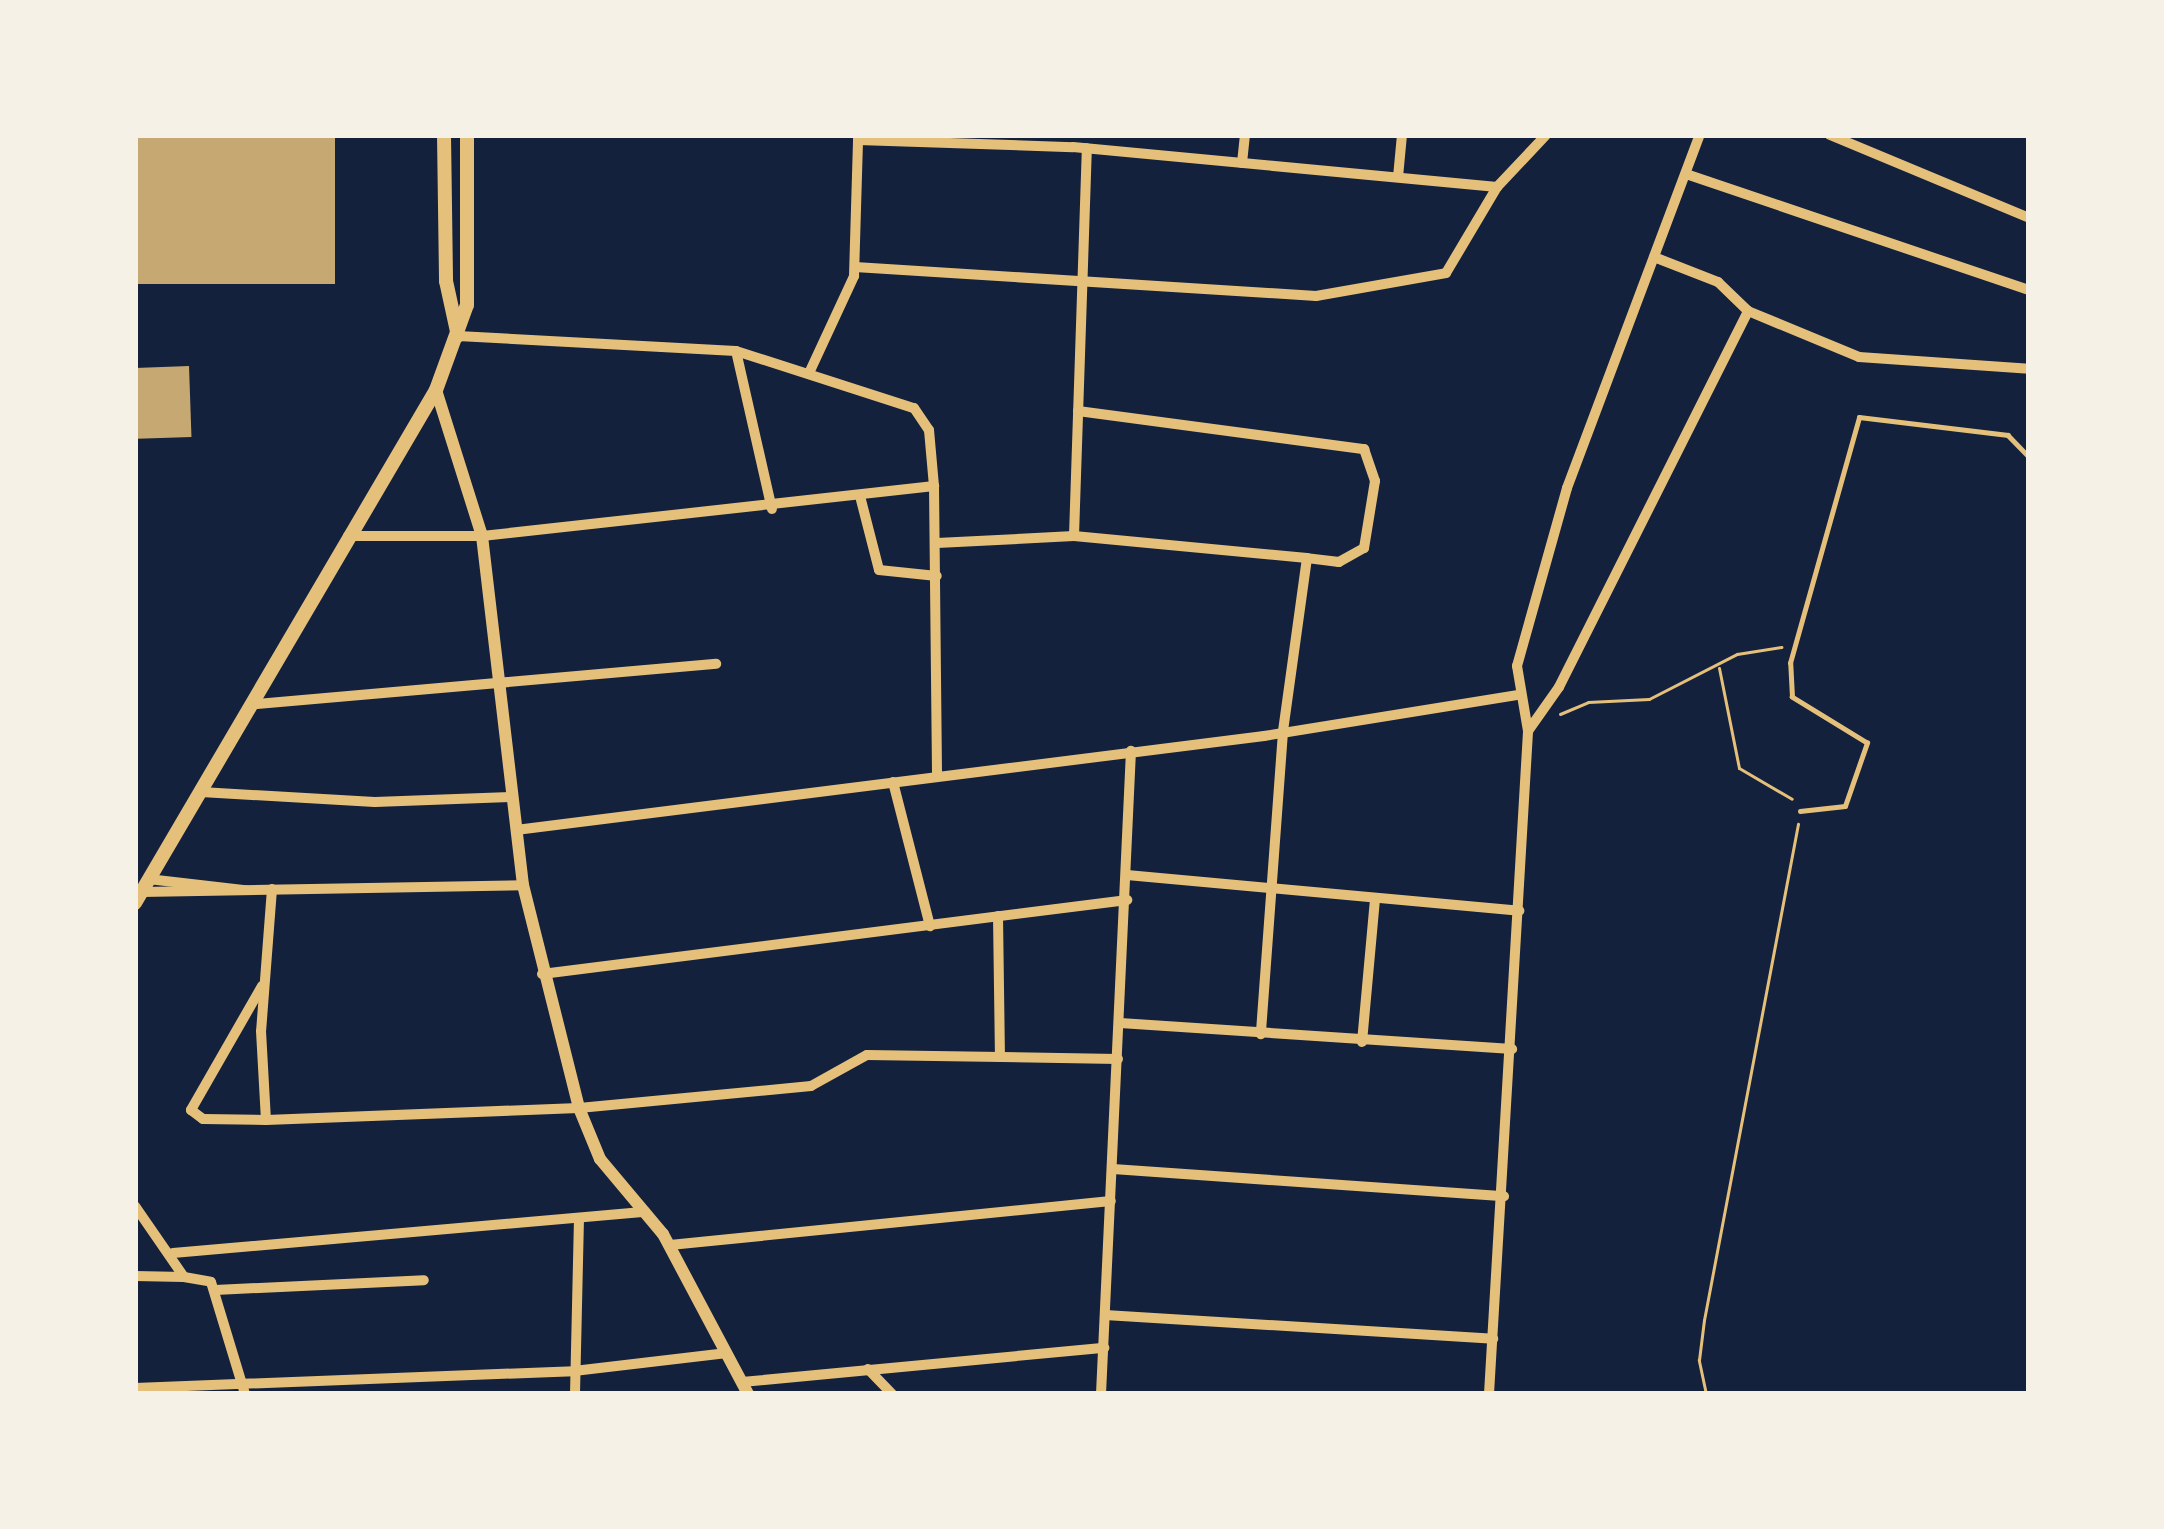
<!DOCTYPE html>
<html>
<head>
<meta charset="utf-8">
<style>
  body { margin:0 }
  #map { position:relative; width:2164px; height:1529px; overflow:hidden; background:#14213d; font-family:Poppins,sans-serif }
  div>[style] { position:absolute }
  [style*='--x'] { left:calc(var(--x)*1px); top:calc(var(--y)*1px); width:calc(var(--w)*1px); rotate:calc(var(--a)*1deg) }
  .building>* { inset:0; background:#c6a872; transform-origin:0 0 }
  .path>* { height:3px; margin:-1.5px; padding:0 1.5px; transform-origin:1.5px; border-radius:1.5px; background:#e5c07b }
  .service>* { height:4.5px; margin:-2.25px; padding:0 2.25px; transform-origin:2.25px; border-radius:2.25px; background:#e5c07b }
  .minor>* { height:10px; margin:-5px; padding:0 5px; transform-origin:5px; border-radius:5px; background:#e5c07b }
  .tertiary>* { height:12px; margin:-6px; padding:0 6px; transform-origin:6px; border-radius:6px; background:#e5c07b }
  .secondary>* { height:14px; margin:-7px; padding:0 7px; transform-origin:7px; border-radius:7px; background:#e5c07b }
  span { translate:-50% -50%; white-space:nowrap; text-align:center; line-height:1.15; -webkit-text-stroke:10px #f6f1e7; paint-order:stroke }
  .frame { position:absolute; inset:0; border:138px solid #f6f1e7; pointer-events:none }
</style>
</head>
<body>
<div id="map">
  <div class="building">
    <i style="left:135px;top:135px;width:200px;height:149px"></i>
    <i style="left:189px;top:366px;width:71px;height:54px;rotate:88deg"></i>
  </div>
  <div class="path">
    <i style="--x:1719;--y:668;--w:102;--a:78.7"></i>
    <i style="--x:1739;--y:768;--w:61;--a:30.3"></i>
    <i style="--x:1560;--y:714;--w:30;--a:-23"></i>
    <i style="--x:1588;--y:702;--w:61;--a:-2.8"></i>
    <i style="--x:1649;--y:699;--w:99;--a:-27.1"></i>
    <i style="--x:1737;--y:654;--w:45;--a:-9"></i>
    <i style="--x:1706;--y:1394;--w:35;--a:-102"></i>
    <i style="--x:1699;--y:1360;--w:40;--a:-82.9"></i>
    <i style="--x:1704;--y:1320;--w:505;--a:-79.27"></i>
  </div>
  <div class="service">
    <i style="--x:1800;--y:811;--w:45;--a:-6.3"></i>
    <i style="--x:1845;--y:806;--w:67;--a:-70.8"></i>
    <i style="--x:1867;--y:743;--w:88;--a:-148.5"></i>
    <i style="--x:1792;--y:697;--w:34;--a:-93"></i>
    <i style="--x:1790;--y:663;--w:255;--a:-74.3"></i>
    <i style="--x:1859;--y:417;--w:150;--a:6.9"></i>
    <i style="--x:2008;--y:435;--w:30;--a:46"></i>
  </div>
  <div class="minor">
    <i style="--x:1830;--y:135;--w:216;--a:22.6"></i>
    <i style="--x:858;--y:140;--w:215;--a:1.9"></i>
    <i style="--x:1073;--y:147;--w:426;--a:5.4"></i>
    <i style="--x:1497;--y:187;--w:71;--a:-46.7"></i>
    <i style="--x:1242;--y:163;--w:28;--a:-84"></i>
    <i style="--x:1686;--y:174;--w:362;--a:18.7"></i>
    <i style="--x:1398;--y:177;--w:42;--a:-84.6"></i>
    <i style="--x:1654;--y:257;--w:69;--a:21.3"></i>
    <i style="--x:1718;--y:282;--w:42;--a:44"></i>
    <i style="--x:855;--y:267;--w:462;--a:3.6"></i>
    <i style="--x:1316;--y:296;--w:132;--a:-10"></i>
    <i style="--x:1446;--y:273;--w:100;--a:-59.3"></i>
    <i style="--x:458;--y:336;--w:278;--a:3.1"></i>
    <i style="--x:736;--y:351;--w:162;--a:77.2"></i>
    <i style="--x:736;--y:351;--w:187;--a:17.8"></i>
    <i style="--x:914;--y:408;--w:27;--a:56"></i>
    <i style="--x:929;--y:430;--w:56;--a:84.9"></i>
    <i style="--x:810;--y:371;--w:105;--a:-65.1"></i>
    <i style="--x:854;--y:276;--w:138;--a:-88.3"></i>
    <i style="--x:1078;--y:411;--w:289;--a:7.6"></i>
    <i style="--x:1364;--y:449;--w:34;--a:71"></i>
    <i style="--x:1375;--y:481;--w:68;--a:99.3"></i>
    <i style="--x:1364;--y:548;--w:29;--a:151"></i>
    <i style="--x:1339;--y:562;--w:32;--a:-173"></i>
    <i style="--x:860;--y:496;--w:76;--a:75.6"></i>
    <i style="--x:879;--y:570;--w:58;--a:5.9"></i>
    <i style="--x:348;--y:536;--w:134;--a:0"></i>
    <i style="--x:482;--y:536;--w:455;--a:-6.3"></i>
    <i style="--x:934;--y:486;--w:290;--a:89.4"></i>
    <i style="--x:1074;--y:536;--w:234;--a:5.4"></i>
    <i style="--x:1307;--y:558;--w:176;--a:97.9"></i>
    <i style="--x:1283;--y:732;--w:303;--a:94.2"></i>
    <i style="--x:937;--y:543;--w:137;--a:-2.9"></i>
    <i style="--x:1074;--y:536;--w:388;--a:-88.1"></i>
    <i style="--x:257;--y:704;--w:461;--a:-5"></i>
    <i style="--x:1528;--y:731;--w:54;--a:-54.8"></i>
    <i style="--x:1559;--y:687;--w:421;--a:-63.3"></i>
    <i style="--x:1748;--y:311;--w:120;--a:22.5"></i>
    <i style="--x:1859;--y:357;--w:170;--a:4"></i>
    <i style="--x:893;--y:782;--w:149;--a:75.6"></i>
    <i style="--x:201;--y:792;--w:174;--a:3.3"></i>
    <i style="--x:375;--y:802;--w:137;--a:-2.1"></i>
    <i style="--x:516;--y:830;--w:754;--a:-7.16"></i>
    <i style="--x:1264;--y:736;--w:256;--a:-9.2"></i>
    <i style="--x:1127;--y:875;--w:394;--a:5.2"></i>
    <i style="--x:148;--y:879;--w:98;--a:6.5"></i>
    <i style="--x:272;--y:889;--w:142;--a:94.4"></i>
    <i style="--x:261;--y:1031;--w:89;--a:86.8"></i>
    <i style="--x:266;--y:1120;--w:313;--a:-2.2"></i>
    <i style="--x:579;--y:1108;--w:233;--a:-5.4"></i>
    <i style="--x:811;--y:1086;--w:64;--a:-29"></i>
    <i style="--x:867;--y:1055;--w:251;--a:0.9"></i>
    <i style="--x:141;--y:892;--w:382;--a:-1"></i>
    <i style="--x:998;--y:916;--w:141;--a:89.2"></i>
    <i style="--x:542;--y:974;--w:590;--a:-7.21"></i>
    <i style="--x:262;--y:986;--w:143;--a:119.8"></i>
    <i style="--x:191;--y:1110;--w:15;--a:37"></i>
    <i style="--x:203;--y:1119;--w:63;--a:0.9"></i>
    <i style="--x:1120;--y:1023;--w:393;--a:3.8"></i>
    <i style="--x:1362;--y:1042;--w:144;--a:-84.8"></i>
    <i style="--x:1113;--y:1169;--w:392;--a:4"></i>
    <i style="--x:135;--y:1206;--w:86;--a:55.4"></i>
    <i style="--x:184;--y:1277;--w:27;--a:10"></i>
    <i style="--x:211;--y:1282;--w:117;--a:73.1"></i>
    <i style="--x:670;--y:1245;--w:443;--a:-5.7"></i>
    <i style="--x:173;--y:1253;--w:474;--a:-5"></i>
    <i style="--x:135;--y:1276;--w:49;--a:1.2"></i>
    <i style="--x:215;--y:1290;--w:209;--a:-2.7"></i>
    <i style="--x:1105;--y:1315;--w:389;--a:3.5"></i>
    <i style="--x:868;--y:1369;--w:35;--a:46"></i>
    <i style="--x:742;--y:1382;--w:364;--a:-5.4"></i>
    <i style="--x:135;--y:1388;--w:439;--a:-2.2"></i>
    <i style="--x:574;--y:1371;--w:154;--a:-6.7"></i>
    <i style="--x:575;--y:1394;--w:175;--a:-88.7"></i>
    <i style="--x:1101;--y:1394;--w:644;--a:-87.33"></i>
    <i style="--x:1489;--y:1394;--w:664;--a:-86.63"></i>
    <i style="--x:1528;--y:731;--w:66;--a:-99.6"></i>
    <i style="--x:1517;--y:666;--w:185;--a:-74.3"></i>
    <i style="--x:1567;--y:488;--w:377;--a:-69.4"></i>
  </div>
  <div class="tertiary">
    <i style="--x:436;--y:390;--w:153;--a:72.5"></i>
    <i style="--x:482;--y:536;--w:351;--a:83.3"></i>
    <i style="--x:523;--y:885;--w:230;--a:75.9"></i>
    <i style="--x:579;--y:1108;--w:55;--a:67.6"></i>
    <i style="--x:600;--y:1159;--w:98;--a:50"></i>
    <i style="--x:663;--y:1234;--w:181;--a:62"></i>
  </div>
  <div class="secondary">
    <i style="--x:444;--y:135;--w:146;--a:89.2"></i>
    <i style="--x:446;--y:281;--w:56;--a:77.7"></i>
    <i style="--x:135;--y:903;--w:595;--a:-59.6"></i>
    <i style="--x:436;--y:390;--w:90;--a:-70"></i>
    <i style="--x:467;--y:305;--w:170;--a:-90"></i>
  </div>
  <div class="frame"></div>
</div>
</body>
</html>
